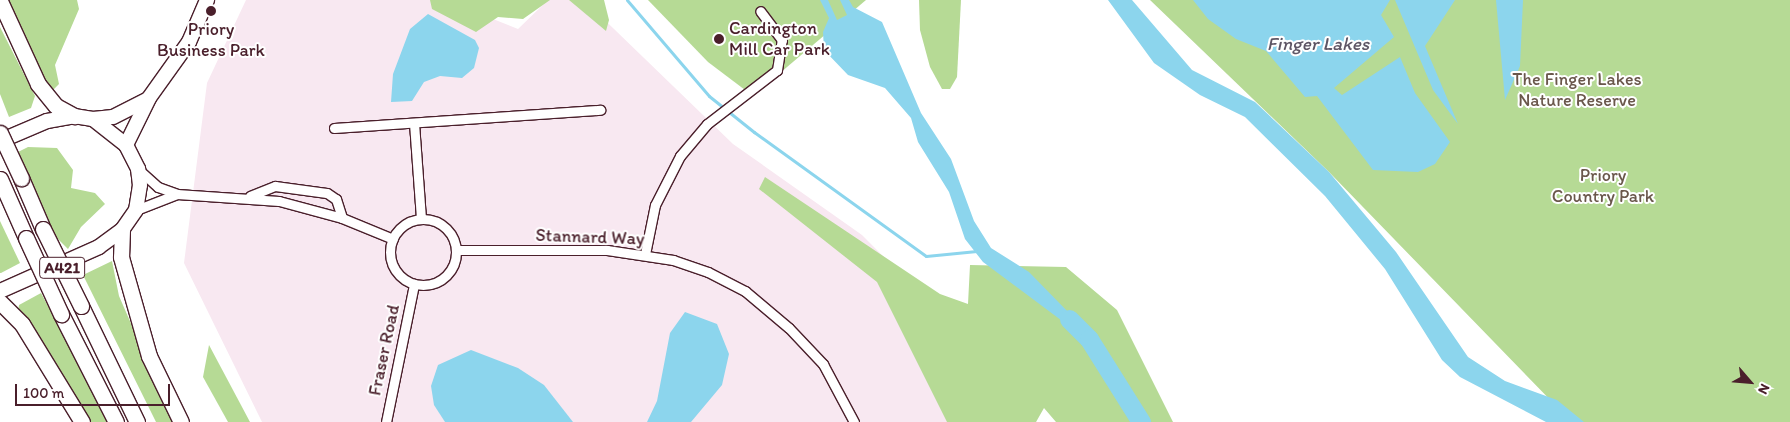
<!DOCTYPE html>
<html>
<head>
<meta charset="utf-8">
<style>
  body { margin:0 }
  #map { position:relative; width:1790px; height:422px; overflow:hidden; background:#fff; font-family:Itim,sans-serif }
  div>[style] { position:absolute }
  [style*='--x'] { left:calc(var(--x)*1px); top:calc(var(--y)*1px); width:calc(var(--w)*1px); rotate:calc(var(--a)*1deg) }
  .built>* { inset:0; background:#f8e8f1 }
  .green>* { inset:0; background:#b6da95 }
  .water>* { inset:0; background:#8cd5ed }
  .stream>* { height:3px; margin:-1.5px; padding:0 1.5px; transform-origin:1.5px; border-radius:1.5px; background:#8cd5ed }
  .river>* { height:19px; margin:-9.5px; padding:0 9.5px; transform-origin:9.5px; border-radius:9.5px; background:#8cd5ed }
  .roads { filter:drop-shadow(1px 0 #4a1f2b) drop-shadow(-1px 0 #4a1f2b) drop-shadow(0 1px #4a1f2b) drop-shadow(0 -1px #4a1f2b) }
  .street>* { height:9px; margin:-4.5px; padding:0 4.5px; transform-origin:4.5px; border-radius:4.5px; background:#fff }
  .street>.ring { margin:-4.5px; padding:0; box-sizing:content-box; background:none; border:9px solid #fff; border-radius:50% }
  .primary>* { height:14px; margin:-7px; padding:0 7px; transform-origin:7px; border-radius:7px; background:#fff }
  .highway>* { height:15px; margin:-7.5px; padding:0 7.5px; transform-origin:7.5px; border-radius:7.5px; background:#fff }
  .bridges { filter:drop-shadow(1px 0 #4a1f2b) drop-shadow(-1px 0 #4a1f2b) drop-shadow(0 1px #4a1f2b) drop-shadow(0 -1px #4a1f2b) }
  .highway-bridge>* { height:15px; margin:-7.5px; padding:0 7.5px; transform-origin:7.5px; border-radius:7.5px; background:#fff }
  .dots>* { width:14px; height:14px; translate:-50% -50%; box-sizing:border-box; border:2px solid #fff; border-radius:50% }
  span { translate:-50% -50%; white-space:nowrap; text-align:center; line-height:1.15; -webkit-text-stroke:4px #fff; paint-order:stroke }
  .shield-label span { padding:1px 4px; background:#fff; border:1px solid; border-radius:4px; -webkit-text-stroke-width:0 }
  .shield-label { font-size:16px; color:#4a1f2b; font-weight:700 }
  .poi-label { font-size:18px; color:#4a1f2b }
  .left { translate:0 -50%; text-align:left }
  .park-label { font-size:18px; color:#6a574b }
  .street-label { font-size:18px; color:#4a1f2b }
  .water-label { font-size:19px; color:#5e5665; font-style:italic }
  .north { position:absolute; left:1725px; top:357px; width:50px; height:50px; -webkit-text-stroke:4px #fff; paint-order:stroke; rotate:117deg; font-size:14px; font-weight:700; line-height:20px; text-align:center; color:#4a1f2b }
  .north::after { content:''; display:block; margin:auto; width:18px; height:22px; background:#4a1f2b; clip-path:polygon(50% 0,100% 100%,50% 72%,0 100%) }
  .scale { position:absolute; left:15px; top:384px; width:155px; height:22px; box-sizing:border-box; border:2px solid #4a1f2b; border-top:0; padding-left:6px; font-size:15px; line-height:18px; white-space:nowrap; color:#4a1f2b; -webkit-text-stroke:4px #fff; paint-order:stroke }
</style>
</head>
<body>
<div id="map">
  <div class="built">
    <i style="clip-path:polygon(246px 0,445px 0,518px 29px,548px 0,584px 0,733px 144px,862px 235px,1040px 414px,1036px 422px,262px 422px,184px 263px,207px 83px)"></i>
  </div>
  <div class="green">
    <i style="clip-path:polygon(5px 0,77px 0,79px 9px,55px 65px,59px 84px,53px 90px,40px 76px)"></i>
    <i style="clip-path:polygon(430px 0,550px 0,523px 19px,498px 17px,476px 32px,432px 9px)"></i>
    <i style="clip-path:polygon(569px 0,604px 0,609px 20px,606px 31px)"></i>
    <i style="clip-path:polygon(648px 0,866px 0,753px 96px,708px 62px)"></i>
    <i style="clip-path:polygon(919px 0,961px 0,957px 77px,950px 89px,942px 89px,930px 67px,920px 30px)"></i>
    <i style="clip-path:polygon(1150px 0,1790px 0,1790px 422px,1577px 422px,1560px 410px,1329px 172px)"></i>
    <i style="clip-path:polygon(0 27px,35px 96px,31px 108px,9px 117px,0 94px)"></i>
    <i style="clip-path:polygon(28px 147px,57px 148px,73px 170px,71px 188px,95px 193px,105px 204px,81px 227px,68px 249px,55px 236px,18px 152px)"></i>
    <i style="clip-path:polygon(765px 177px,940px 294px,968px 304px,970px 265px,1066px 267px,1117px 310px,1173px 422px,1056px 422px,1044px 408px,1036px 422px,947px 422px,877px 282px,759px 189px)"></i>
    <i style="clip-path:polygon(0 221px,20px 263px,1px 273px,0 273px)"></i>
    <i style="clip-path:polygon(112px 261px,119px 296px,174px 422px,156px 422px,83px 275px)"></i>
    <i style="clip-path:polygon(41px 293px,110px 422px,89px 422px,18px 312px,19px 305px)"></i>
    <i style="clip-path:polygon(209px 345px,250px 422px,228px 422px,203px 377px)"></i>
  </div>
  <div class="water">
    <i style="clip-path:polygon(820px 0,828px 0,837px 20px,847px 15px,840px 0,849px 0,853px 7px,882px 22px,921px 113px,951px 159px,974px 221px,991px 248px,1029px 272px,1071px 315px,1089px 341px,983px 262px,965px 239px,949px 192px,918px 142px,911px 118px,885px 88px,848px 75px,824px 50px,823px 32px,829px 18px)"></i>
    <i style="clip-path:polygon(1108px 0,1132px 0,1192px 70px,1255px 102px,1329px 172px,1396px 252px,1468px 357px,1505px 381px,1557px 400px,1584px 422px,1546px 422px,1460px 377px,1442px 360px,1385px 269px,1325px 196px,1245px 117px,1200px 95px,1154px 63px)"></i>
    <i style="clip-path:polygon(1193px 0,1390px 0,1381px 15px,1394px 37px,1334px 88px,1342px 95px,1400px 57px,1415px 93px,1450px 142px,1435px 164px,1418px 172px,1373px 170px,1317px 96px,1305px 97px,1266px 51px,1236px 39px,1208px 19px)"></i>
    <i style="clip-path:polygon(1395px 0,1455px 0,1425px 46px,1458px 124px,1433px 90px)"></i>
    <i style="clip-path:polygon(1496px 0,1523px 0,1520px 66px,1505px 100px)"></i>
    <i style="clip-path:polygon(428px 14px,475px 40px,479px 48px,474px 68px,462px 78px,440px 76px,424px 82px,412px 101px,391px 102px,393px 74px,410px 29px)"></i>
    <i style="clip-path:polygon(685px 312px,717px 324px,729px 354px,722px 385px,691px 422px,647px 422px,657px 401px,670px 333px)"></i>
    <i style="clip-path:polygon(471px 350px,518px 368px,544px 385px,573px 422px,445px 422px,434px 405px,431px 386px,438px 365px)"></i>
  </div>
  <div class="stream">
    <i style="--x:627;--y:0;--w:126;--a:49.5"></i>
    <i style="--x:709;--y:96;--w:58;--a:38.7"></i>
    <i style="--x:754;--y:132;--w:212;--a:35.8"></i>
    <i style="--x:926;--y:256;--w:51;--a:-5.6"></i>
  </div>
  <div class="river">
    <i style="--x:1069;--y:319;--w:28;--a:45"></i>
    <i style="--x:1089;--y:339;--w:98;--a:57.9"></i>
  </div>
  <div class="roads">
    <div class="street">
      <i style="--x:414;--y:123;--w:96;--a:85.8"></i>
      <i style="--x:334;--y:128;--w:267;--a:-3.9"></i>
      <i style="--x:138;--y:169;--w:27;--a:42"></i>
      <i style="--x:158;--y:187;--w:20;--a:20"></i>
      <i style="--x:177;--y:194;--w:102;--a:3.9"></i>
      <i style="--x:279;--y:201;--w:65;--a:15.1"></i>
      <i style="--x:342;--y:218;--w:55;--a:22.4"></i>
      <i style="--x:250;--y:196;--w:27;--a:-22"></i>
      <i style="--x:275;--y:186;--w:52;--a:7.7"></i>
      <i style="--x:327;--y:193;--w:11;--a:34"></i>
      <i style="--x:336;--y:199;--w:20;--a:72"></i>
      <i style="--x:136;--y:210;--w:44;--a:-21.3"></i>
      <i class="ring" style="left:390px;top:219px;width:57px;height:57px"></i>
      <i style="--x:456;--y:250;--w:151;--a:0"></i>
      <i style="--x:607;--y:250;--w:67;--a:8.6"></i>
      <i style="--x:673;--y:260;--w:37;--a:19"></i>
      <i style="--x:708;--y:272;--w:42;--a:27.2"></i>
      <i style="--x:745;--y:291;--w:57;--a:40.1"></i>
      <i style="--x:789;--y:328;--w:50;--a:46.6"></i>
      <i style="--x:823;--y:364;--w:66;--a:61.9"></i>
      <i style="--x:645;--y:254;--w:50;--a:-78.5"></i>
      <i style="--x:655;--y:205;--w:55;--a:-63"></i>
      <i style="--x:680;--y:156;--w:42;--a:-49.8"></i>
      <i style="--x:707;--y:124;--w:88;--a:-37.6"></i>
      <i style="--x:777;--y:70;--w:30;--a:-81"></i>
      <i style="--x:782;--y:40;--w:36;--a:-127"></i>
      <i style="--x:386;--y:422;--w:141;--a:-78.5"></i>
    </div>
    <div class="primary">
      <i style="--x:93;--y:119;--w:20;--a:-6"></i>
      <i style="--x:113;--y:117;--w:37;--a:-27"></i>
      <i style="--x:0;--y:141;--w:51;--a:-23.1"></i>
      <i style="--x:47;--y:121;--w:27;--a:-10"></i>
      <i style="--x:74;--y:116;--w:19;--a:9"></i>
      <i style="--x:93;--y:119;--w:42;--a:38.2"></i>
      <i style="--x:126;--y:145;--w:27;--a:63"></i>
      <i style="--x:138;--y:169;--w:16;--a:83"></i>
      <i style="--x:140;--y:185;--w:25;--a:99"></i>
      <i style="--x:136;--y:210;--w:24;--a:125"></i>
      <i style="--x:122;--y:230;--w:29;--a:144"></i>
      <i style="--x:99;--y:247;--w:108;--a:156"></i>
      <i style="--x:126;--y:145;--w:52;--a:-63.9"></i>
      <i style="--x:149;--y:98;--w:69;--a:-54.5"></i>
      <i style="--x:189;--y:42;--w:46;--a:-66.8"></i>
    </div>
    <div class="highway">
      <i style="--x:0;--y:1;--w:91;--a:65.4"></i>
      <i style="--x:38;--y:84;--w:28;--a:51"></i>
      <i style="--x:56;--y:106;--w:21;--a:29"></i>
      <i style="--x:21;--y:178;--w:56;--a:66.7"></i>
      <i style="--x:0;--y:179;--w:64;--a:66.2"></i>
      <i style="--x:122;--y:230;--w:27;--a:92"></i>
      <i style="--x:121;--y:257;--w:103;--a:74.2"></i>
      <i style="--x:149;--y:356;--w:73;--a:64.1"></i>
      <i style="--x:0;--y:302;--w:31;--a:45"></i>
      <i style="--x:22;--y:324;--w:115;--a:58.5"></i>
      <i style="--x:81;--y:306;--w:129;--a:64.2"></i>
      <i style="--x:61;--y:314;--w:121;--a:63"></i>
    </div>
  </div>
  <div class="bridges">
    <div class="highway-bridge">
      <i style="--x:0;--y:133;--w:50;--a:65"></i>
      <i style="--x:43;--y:229;--w:86;--a:63.7"></i>
      <i style="--x:26;--y:238;--w:84;--a:65.3"></i>
    </div>
  </div>
  <div class="dots">
    <i style="left:211px;top:11px;background:#4a1f2b"></i>
    <i style="left:719px;top:39px;background:#4a1f2b"></i>
  </div>
  <div class="shield-label">
    <span style="left:62px;top:268px">A421</span>
  </div>
  <div class="poi-label">
    <span class="left" style="left:729px;top:39px">Cardington<br>Mill Car Park</span>
    <span style="left:211px;top:40px">Priory<br>Business Park</span>
  </div>
  <div class="park-label">
    <span style="left:1577px;top:90px">The Finger Lakes<br>Nature Reserve</span>
    <span style="left:1603px;top:186px">Priory<br>Country Park</span>
  </div>
  <div class="street-label">
    <span style="left:590px;top:237px;rotate:2deg">Stannard Way</span>
    <span style="left:384px;top:350px;rotate:-78deg">Fraser Road</span>
  </div>
  <div class="water-label">
    <span style="left:1318px;top:44px">Finger Lakes</span>
  </div>
  <div class="north">N</div>
  <div class="scale">100 m</div>
</div>
</body>
</html>
